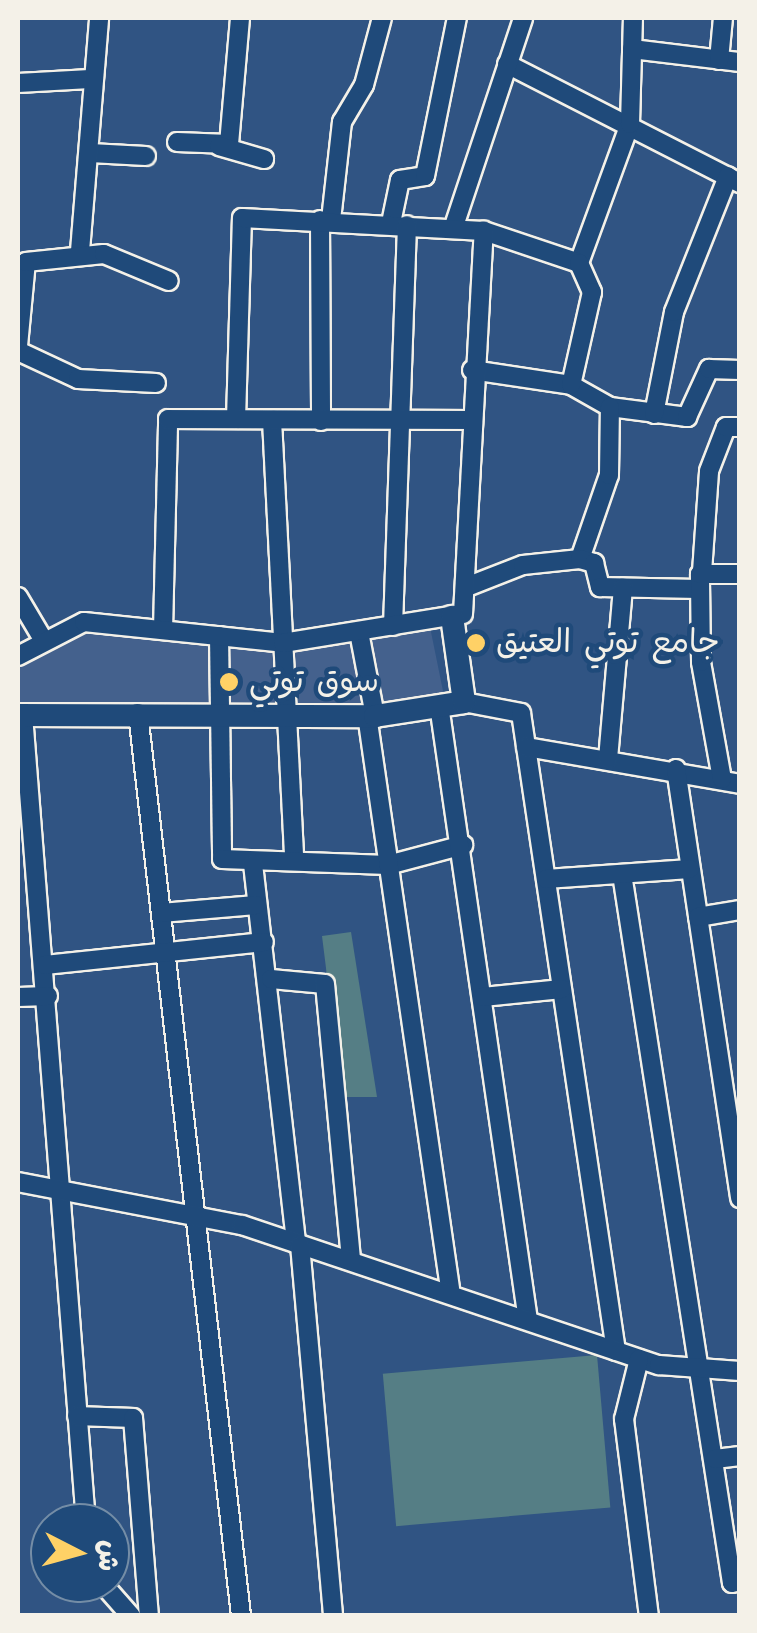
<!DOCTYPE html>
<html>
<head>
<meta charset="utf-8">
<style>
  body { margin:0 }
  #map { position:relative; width:757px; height:1633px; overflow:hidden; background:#305483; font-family:"Architects Daughter","Playpen Sans Arabic",sans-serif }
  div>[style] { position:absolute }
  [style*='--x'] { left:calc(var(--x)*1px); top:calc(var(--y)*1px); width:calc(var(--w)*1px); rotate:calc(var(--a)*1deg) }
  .built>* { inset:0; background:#44618d }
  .green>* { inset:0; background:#557e85; transform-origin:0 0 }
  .roads { filter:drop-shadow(2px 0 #f4f1e8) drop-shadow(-2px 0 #f4f1e8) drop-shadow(0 2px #f4f1e8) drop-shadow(0 -2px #f4f1e8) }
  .minor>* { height:18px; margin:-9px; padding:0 9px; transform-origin:9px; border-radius:9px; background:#1f4a7a }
  .tertiary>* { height:22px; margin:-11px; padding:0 11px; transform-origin:11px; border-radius:11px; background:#1f4a7a }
  .dots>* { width:28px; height:28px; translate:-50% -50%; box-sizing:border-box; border:5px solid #1f4a7a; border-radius:50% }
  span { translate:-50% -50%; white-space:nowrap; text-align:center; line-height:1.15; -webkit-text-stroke:9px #1f4a7a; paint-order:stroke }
  .poi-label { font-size:32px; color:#f4f1e8 }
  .left { translate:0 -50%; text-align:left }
  .frame { position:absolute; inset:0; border:20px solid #f4f1e8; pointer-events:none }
  .north { position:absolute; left:30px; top:1503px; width:100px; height:100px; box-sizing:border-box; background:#1f4a7a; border:2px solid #748da6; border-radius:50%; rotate:96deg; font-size:28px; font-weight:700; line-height:40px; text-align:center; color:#f4f1e8 }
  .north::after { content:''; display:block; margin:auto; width:35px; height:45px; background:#ffd166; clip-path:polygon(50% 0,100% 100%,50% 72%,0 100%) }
</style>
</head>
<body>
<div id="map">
  <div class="built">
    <i style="clip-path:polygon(429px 622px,445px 701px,371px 714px,18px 713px,18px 662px,85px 625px,282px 644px)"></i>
  </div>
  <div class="green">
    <i style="clip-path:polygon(351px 932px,377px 1097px,342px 1097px,322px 936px)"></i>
    <i style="left:597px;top:1355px;width:153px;height:215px;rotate:85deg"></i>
  </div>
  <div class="roads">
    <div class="minor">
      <i style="--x:632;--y:49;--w:109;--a:6.9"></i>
      <i style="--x:719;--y:60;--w:42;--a:-84.6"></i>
      <i style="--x:507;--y:64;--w:262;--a:27.1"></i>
      <i style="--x:18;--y:83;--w:72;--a:-3.2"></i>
      <i style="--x:177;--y:142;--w:52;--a:2.2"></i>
      <i style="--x:229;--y:144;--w:126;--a:-85"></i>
      <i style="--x:219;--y:146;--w:47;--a:16.1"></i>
      <i style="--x:90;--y:153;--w:56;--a:3.1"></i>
      <i style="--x:320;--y:220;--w:201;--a:89.7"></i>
      <i style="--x:331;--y:220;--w:99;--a:-83.6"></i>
      <i style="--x:342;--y:122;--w:43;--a:-59.3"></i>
      <i style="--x:364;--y:85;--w:69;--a:-75"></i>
      <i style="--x:391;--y:223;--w:44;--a:-78.2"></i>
      <i style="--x:400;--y:180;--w:25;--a:-9"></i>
      <i style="--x:425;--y:176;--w:161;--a:-78.6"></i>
      <i style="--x:453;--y:229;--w:222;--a:-71.6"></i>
      <i style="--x:80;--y:251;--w:234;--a:-85.3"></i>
      <i style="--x:579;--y:263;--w:148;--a:-69.9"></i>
      <i style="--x:630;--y:124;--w:106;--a:-88.4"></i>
      <i style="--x:18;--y:346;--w:84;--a:-84.6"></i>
      <i style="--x:26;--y:262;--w:78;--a:-5.9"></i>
      <i style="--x:104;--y:254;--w:70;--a:22.6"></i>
      <i style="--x:18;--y:351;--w:66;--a:25"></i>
      <i style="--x:78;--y:379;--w:78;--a:2.9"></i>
      <i style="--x:472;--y:370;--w:100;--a:8.6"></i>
      <i style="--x:571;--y:385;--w:45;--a:29.4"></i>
      <i style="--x:610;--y:407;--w:78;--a:7.4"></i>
      <i style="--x:687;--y:417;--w:53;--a:-65.4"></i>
      <i style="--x:709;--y:369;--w:31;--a:2"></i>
      <i style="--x:654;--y:414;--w:104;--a:-78.9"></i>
      <i style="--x:674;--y:312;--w:146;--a:-68.3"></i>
      <i style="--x:236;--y:419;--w:201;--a:-88.3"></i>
      <i style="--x:242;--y:218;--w:242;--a:3.1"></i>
      <i style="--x:484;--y:231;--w:100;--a:18.6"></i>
      <i style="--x:579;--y:263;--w:32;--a:66"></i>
      <i style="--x:592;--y:292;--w:95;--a:102.7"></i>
      <i style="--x:272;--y:420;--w:438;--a:87.1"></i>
      <i style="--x:580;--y:559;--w:89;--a:-71"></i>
      <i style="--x:609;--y:475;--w:68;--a:-89.2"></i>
      <i style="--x:702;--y:572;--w:101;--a:-86"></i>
      <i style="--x:709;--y:471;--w:47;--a:-68.9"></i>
      <i style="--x:726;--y:427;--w:14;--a:0"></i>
      <i style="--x:469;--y:586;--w:58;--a:-21.3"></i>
      <i style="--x:523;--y:565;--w:57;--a:-6"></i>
      <i style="--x:580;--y:559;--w:15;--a:16"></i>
      <i style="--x:594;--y:563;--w:25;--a:76"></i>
      <i style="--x:600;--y:587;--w:99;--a:1.2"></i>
      <i style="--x:18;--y:597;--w:51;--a:59.4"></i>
      <i style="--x:393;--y:626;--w:401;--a:-88"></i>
      <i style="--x:163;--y:630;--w:211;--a:-88.6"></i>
      <i style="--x:168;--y:419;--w:300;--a:0.2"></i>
      <i style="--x:359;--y:632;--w:86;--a:79.2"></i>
      <i style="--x:219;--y:636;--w:223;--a:89.2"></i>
      <i style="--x:222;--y:859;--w:166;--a:2.1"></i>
      <i style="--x:388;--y:865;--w:78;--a:-14.9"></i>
      <i style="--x:18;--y:656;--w:74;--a:-27.3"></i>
      <i style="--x:84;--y:622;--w:200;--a:6"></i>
      <i style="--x:283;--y:643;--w:182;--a:-9.2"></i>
      <i style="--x:463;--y:614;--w:384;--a:-86.9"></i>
      <i style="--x:464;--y:702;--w:58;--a:10.9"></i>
      <i style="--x:521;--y:713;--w:645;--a:81.53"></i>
      <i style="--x:439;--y:705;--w:621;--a:81.77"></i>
      <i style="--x:138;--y:713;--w:909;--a:83.49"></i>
      <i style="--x:23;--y:715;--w:810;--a:85.54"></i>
      <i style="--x:367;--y:715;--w:579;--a:81.76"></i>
      <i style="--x:526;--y:747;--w:217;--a:9.8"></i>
      <i style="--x:608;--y:759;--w:172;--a:-85"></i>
      <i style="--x:676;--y:769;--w:434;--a:81.5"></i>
      <i style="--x:722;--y:779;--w:119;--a:-100.2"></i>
      <i style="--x:701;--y:662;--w:88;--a:-90.7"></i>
      <i style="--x:700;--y:574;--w:40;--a:0"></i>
      <i style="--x:253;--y:864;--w:382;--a:83.5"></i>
      <i style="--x:622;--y:874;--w:717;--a:81.18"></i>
      <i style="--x:732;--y:1583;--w:8;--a:-14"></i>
      <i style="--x:546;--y:879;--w:144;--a:-4"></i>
      <i style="--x:161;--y:913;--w:95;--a:-4.8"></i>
      <i style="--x:698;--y:917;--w:43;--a:-9.5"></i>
      <i style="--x:45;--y:965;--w:220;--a:-6"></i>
      <i style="--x:271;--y:979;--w:54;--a:5.3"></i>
      <i style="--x:325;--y:984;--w:278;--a:84.6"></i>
      <i style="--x:18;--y:997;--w:30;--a:-2"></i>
      <i style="--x:483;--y:997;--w:79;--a:-5.8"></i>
      <i style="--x:18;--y:1182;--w:228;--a:10.9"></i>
      <i style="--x:242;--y:1225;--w:440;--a:18.6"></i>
      <i style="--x:659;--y:1365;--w:81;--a:4.2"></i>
      <i style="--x:300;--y:1245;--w:372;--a:84.9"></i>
      <i style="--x:639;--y:1359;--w:62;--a:104"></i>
      <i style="--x:624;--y:1419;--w:199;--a:82.8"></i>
      <i style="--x:77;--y:1416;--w:56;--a:2"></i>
      <i style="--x:133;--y:1418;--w:199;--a:85.4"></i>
      <i style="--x:715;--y:1459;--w:25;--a:-7"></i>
      <i style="--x:102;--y:1583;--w:44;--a:48.7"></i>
    </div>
    <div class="tertiary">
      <i style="--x:18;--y:715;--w:357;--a:0.2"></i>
      <i style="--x:375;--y:716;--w:90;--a:-8.9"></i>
      <i style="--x:464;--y:702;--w:86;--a:-98"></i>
    </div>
  </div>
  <div class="dots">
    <i style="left:476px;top:643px;background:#ffd166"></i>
    <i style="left:229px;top:682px;background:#ffd166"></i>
  </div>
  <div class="poi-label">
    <span class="left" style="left:496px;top:643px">جامع توتي العتيق</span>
    <span class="left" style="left:249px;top:682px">سوق توتي</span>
  </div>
  <div class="frame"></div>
  <div class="north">ش</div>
</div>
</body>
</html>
